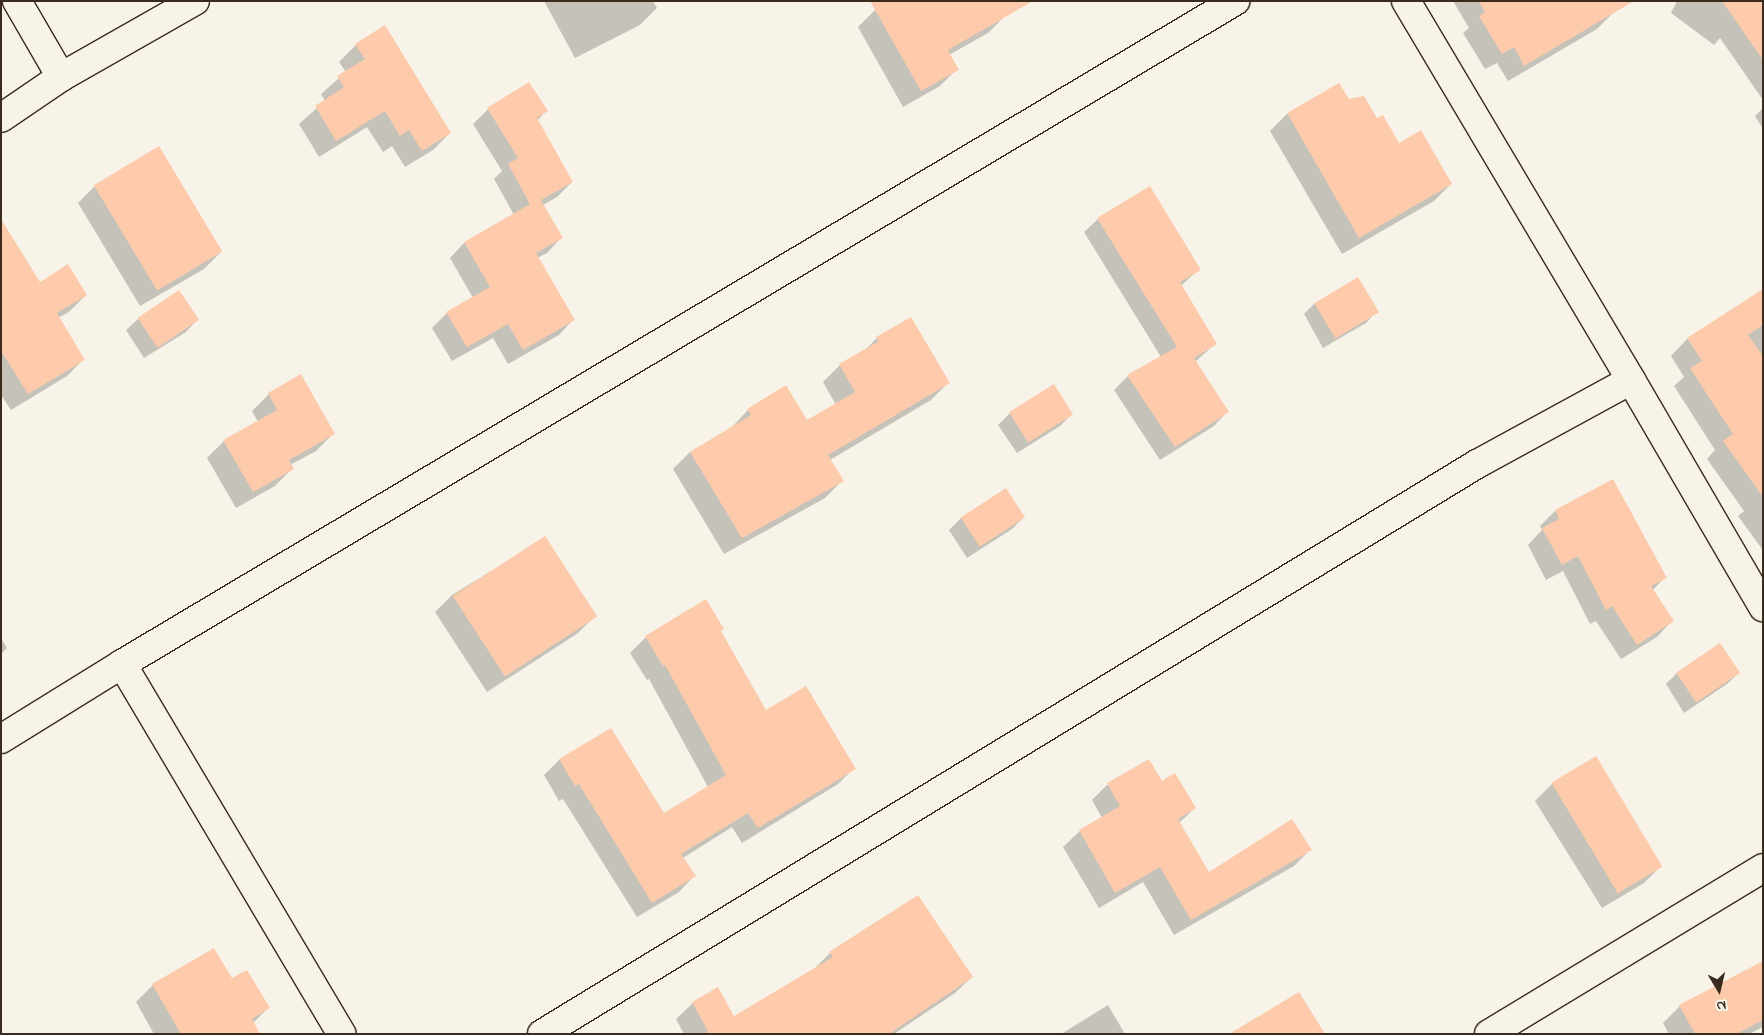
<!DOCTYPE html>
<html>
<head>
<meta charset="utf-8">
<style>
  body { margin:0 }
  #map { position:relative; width:1764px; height:1035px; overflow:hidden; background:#f7f3e8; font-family:"Indie Flower",sans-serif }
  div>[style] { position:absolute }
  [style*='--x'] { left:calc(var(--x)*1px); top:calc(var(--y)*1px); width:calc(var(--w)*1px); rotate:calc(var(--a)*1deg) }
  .shadow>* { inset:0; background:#0003 }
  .building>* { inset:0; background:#fdcbac; transform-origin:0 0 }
  .roads { filter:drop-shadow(1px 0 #3b2a1e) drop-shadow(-1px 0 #3b2a1e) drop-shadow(0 1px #3b2a1e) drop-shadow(0 -1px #3b2a1e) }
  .minor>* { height:28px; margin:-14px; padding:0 14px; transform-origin:14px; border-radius:14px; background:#f7f3e8 }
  span { translate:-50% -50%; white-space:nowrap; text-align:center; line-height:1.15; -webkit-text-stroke:4px #f7f3e8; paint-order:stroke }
  .frame { position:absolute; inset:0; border:2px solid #3b2a1e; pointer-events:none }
  .north { position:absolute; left:1694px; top:965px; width:50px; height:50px; -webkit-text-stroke:4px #f7f3e8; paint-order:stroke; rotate:171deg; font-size:14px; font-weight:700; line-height:20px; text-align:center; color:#3b2a1e }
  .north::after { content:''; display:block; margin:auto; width:18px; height:22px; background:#3b2a1e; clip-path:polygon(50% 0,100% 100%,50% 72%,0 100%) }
</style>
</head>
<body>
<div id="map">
  <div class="shadow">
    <i style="clip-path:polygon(544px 1px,653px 1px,657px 8px,640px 25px,575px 58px)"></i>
    <i style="clip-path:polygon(891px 1px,1005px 16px,988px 33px,949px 55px,957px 69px,940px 86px,903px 107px,858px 27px,875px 10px)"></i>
    <i style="clip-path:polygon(1453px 1px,1608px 1px,1614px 12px,1597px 29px,1508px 81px,1497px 63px,1485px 69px,1463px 33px,1469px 28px)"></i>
    <i style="clip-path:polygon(1677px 1px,1763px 1px,1763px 100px,1720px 38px,1714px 45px,1671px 13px)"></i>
    <i style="clip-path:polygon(356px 45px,450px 133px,433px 150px,405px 167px,392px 146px,383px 152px,367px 127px,319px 157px,299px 124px,325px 101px,321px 94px,346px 72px,339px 62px)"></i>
    <i style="clip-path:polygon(1339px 85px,1348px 101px,1376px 120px,1399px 144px,1451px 184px,1434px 201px,1342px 254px,1270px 131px,1287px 114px)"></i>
    <i style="clip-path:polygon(1763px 108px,1763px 129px,1755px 116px)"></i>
    <i style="clip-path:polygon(488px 109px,546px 111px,537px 121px,572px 182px,557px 197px,543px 205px,561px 238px,547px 253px,537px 258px,573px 320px,559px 335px,508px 364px,493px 338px,452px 361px,432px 328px,447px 313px,473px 298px,450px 258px,464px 243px,514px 215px,494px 179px,502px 171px,473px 124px)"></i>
    <i style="clip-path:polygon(95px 186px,221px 252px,204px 269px,140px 306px,78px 203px)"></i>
    <i style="clip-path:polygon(1098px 219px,1199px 269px,1181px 286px,1215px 344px,1195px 362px,1227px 412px,1214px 426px,1160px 460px,1114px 390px,1128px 376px,1161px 357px,1084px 232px)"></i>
    <i style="clip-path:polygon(1px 248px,39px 284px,86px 295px,69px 312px,58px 318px,84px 359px,67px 376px,11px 410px,1px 395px)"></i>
    <i style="clip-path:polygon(1763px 291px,1763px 548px,1762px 549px,1738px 516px,1744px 511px,1707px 459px,1715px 450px,1674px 386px,1684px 377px,1671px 356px,1687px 339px)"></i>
    <i style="clip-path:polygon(179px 292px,197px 320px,186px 332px,144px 358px,126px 330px,138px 319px)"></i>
    <i style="clip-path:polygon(1315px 303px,1377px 311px,1366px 323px,1323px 348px,1304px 314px)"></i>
    <i style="clip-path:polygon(877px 338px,948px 383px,931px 400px,830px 460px,842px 481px,825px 498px,724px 554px,673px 469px,690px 452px,731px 428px,748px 410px,807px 422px,836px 405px,823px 382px,840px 365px,864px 351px)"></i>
    <i style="clip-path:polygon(301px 376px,333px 434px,316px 451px,290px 465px,292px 469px,275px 486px,236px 508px,207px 458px,224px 441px,258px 422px,252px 411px,269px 394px)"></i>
    <i style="clip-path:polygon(1010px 413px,1072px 414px,1060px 426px,1017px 453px,998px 425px)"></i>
    <i style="clip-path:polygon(1613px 481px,1665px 577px,1653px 590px,1672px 621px,1657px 637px,1621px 659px,1596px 621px,1590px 624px,1563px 571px,1546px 580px,1528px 545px,1542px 530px,1540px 526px,1555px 511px)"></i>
    <i style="clip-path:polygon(1006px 490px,1024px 517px,1012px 529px,967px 558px,949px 530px,961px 518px)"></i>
    <i style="clip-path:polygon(545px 538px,595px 616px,578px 633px,487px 692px,435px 612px,452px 595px)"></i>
    <i style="clip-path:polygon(706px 601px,720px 632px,766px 712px,854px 768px,838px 784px,742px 843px,732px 827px,683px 858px,694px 876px,679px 892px,637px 917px,563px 799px,559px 801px,544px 775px,559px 760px,610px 730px,663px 814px,708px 787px,649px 679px,647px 680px,630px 653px,646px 637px)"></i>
    <i style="clip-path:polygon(1px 638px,7px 648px,1px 654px)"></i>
    <i style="clip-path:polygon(1677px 673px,1739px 673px,1727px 684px,1684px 713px,1666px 684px)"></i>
    <i style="clip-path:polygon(1596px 758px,1661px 866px,1644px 883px,1602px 908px,1535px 801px,1552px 784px)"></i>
    <i style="clip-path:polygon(1162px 783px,1195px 808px,1179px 823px,1209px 874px,1310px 850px,1294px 866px,1174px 935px,1143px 882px,1099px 908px,1063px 847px,1080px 831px,1102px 818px,1092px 800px,1108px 784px)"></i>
    <i style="clip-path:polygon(830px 953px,972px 977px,955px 993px,894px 1034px,684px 1034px,676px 1019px,693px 1003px,733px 1018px,813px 970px)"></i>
    <i style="clip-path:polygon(1763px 963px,1763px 1027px,1749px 1034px,1669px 1034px,1663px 1023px,1680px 1006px)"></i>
    <i style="clip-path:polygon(232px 980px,268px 1008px,253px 1023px,259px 1034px,154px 1034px,136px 1002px,153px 985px)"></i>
    <i style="clip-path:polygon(1108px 1005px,1125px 1034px,1061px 1034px)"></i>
  </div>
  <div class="building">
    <i style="clip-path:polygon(870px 1px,1033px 1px,948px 50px,959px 70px,921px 91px)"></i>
    <i style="clip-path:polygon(1479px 1px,1634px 1px,1524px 66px,1514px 47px,1502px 54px,1479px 16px,1485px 12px)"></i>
    <i style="clip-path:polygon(1722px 1px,1763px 1px,1763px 60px)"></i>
    <i style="clip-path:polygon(385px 25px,451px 133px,422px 151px,409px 130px,400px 136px,385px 111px,336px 141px,315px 106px,344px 87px,337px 76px,365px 59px,355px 44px)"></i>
    <i style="clip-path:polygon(529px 82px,548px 111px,537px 118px,573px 182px,541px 200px,563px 238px,536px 253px,575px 320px,523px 350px,508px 324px,467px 347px,446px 312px,490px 287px,464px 242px,530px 204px,508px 164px,518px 158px,487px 108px)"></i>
    <i style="clip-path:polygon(1339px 83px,1349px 99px,1364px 96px,1377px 118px,1383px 115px,1399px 143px,1421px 130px,1452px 184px,1359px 238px,1287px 113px)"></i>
    <i style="left:159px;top:146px;width:123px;height:76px;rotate:59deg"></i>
    <i style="clip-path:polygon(1150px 186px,1201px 270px,1180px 282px,1217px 344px,1194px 358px,1229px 412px,1175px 447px,1127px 375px,1177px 347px,1097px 218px)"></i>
    <i style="clip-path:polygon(1px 219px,40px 282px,68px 264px,87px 295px,57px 313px,85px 360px,28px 394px,1px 351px)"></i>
    <i style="left:1358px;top:277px;width:41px;height:51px;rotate:59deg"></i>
    <i style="clip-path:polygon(1763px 289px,1763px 325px,1748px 335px,1763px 356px,1763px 497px,1723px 441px,1733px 434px,1690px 368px,1702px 361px,1687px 338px)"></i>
    <i style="left:179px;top:290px;width:36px;height:50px;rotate:56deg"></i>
    <i style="clip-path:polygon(911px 317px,950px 383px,828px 455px,844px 481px,742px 538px,690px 452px,751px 415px,747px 409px,786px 385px,807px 420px,855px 392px,839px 364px,879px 341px,876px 337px)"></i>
    <i style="clip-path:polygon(301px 374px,335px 434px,289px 460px,294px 469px,253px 492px,223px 440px,277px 410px,268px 393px)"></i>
    <i style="left:1054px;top:384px;width:36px;height:53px;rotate:58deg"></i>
    <i style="clip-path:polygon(1613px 479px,1667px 578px,1651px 586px,1674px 621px,1637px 645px,1612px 606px,1606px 610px,1578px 556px,1562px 565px,1542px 528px,1559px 519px,1555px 510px)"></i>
    <i style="left:1006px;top:488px;width:35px;height:54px;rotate:57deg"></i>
    <i style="left:545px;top:536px;width:96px;height:110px;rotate:57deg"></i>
    <i style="clip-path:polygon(706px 599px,724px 629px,721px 631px,766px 710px,806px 686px,856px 769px,758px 828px,748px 813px,681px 854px,696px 876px,652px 903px,579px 784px,575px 786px,559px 759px,611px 728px,664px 813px,726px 775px,665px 665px,663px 666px,645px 636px)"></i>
    <i style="left:1720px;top:643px;width:36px;height:53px;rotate:56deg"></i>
    <i style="left:1596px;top:756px;width:129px;height:52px;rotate:59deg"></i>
    <i style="clip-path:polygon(1149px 759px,1162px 781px,1175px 773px,1196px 808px,1178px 819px,1209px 872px,1292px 819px,1312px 850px,1191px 920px,1160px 867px,1115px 893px,1079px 830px,1120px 806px,1107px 783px)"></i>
    <i style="clip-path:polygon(918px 895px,973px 977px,889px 1034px,704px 1034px,708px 1031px,692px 1002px,718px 987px,734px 1016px,833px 957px,829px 952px)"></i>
    <i style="clip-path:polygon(214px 948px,232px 978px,247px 970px,270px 1008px,252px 1019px,260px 1034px,181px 1034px,152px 984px)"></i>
    <i style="clip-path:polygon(1763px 961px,1763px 1020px,1736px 1034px,1695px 1034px,1679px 1005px)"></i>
    <i style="clip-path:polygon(1299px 992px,1325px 1034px,1229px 1034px)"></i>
  </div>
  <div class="roads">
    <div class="minor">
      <i style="--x:17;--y:1;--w:88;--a:59.9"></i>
      <i style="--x:1406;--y:1;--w:441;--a:59.3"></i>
      <i style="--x:1631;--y:380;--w:263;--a:59.8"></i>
      <i style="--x:1;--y:118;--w:73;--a:-34.3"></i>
      <i style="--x:61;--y:77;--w:154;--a:-29.6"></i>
      <i style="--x:122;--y:664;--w:430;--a:59.3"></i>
      <i style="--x:1;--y:739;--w:142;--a:-31.8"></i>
      <i style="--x:122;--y:664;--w:1296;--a:-30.78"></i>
      <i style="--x:542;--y:1034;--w:1095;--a:-31.37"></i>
      <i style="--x:1477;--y:464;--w:175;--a:-28.6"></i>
      <i style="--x:1489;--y:1034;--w:320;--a:-31.2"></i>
    </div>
  </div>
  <div class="frame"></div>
  <div class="north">N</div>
</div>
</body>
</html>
